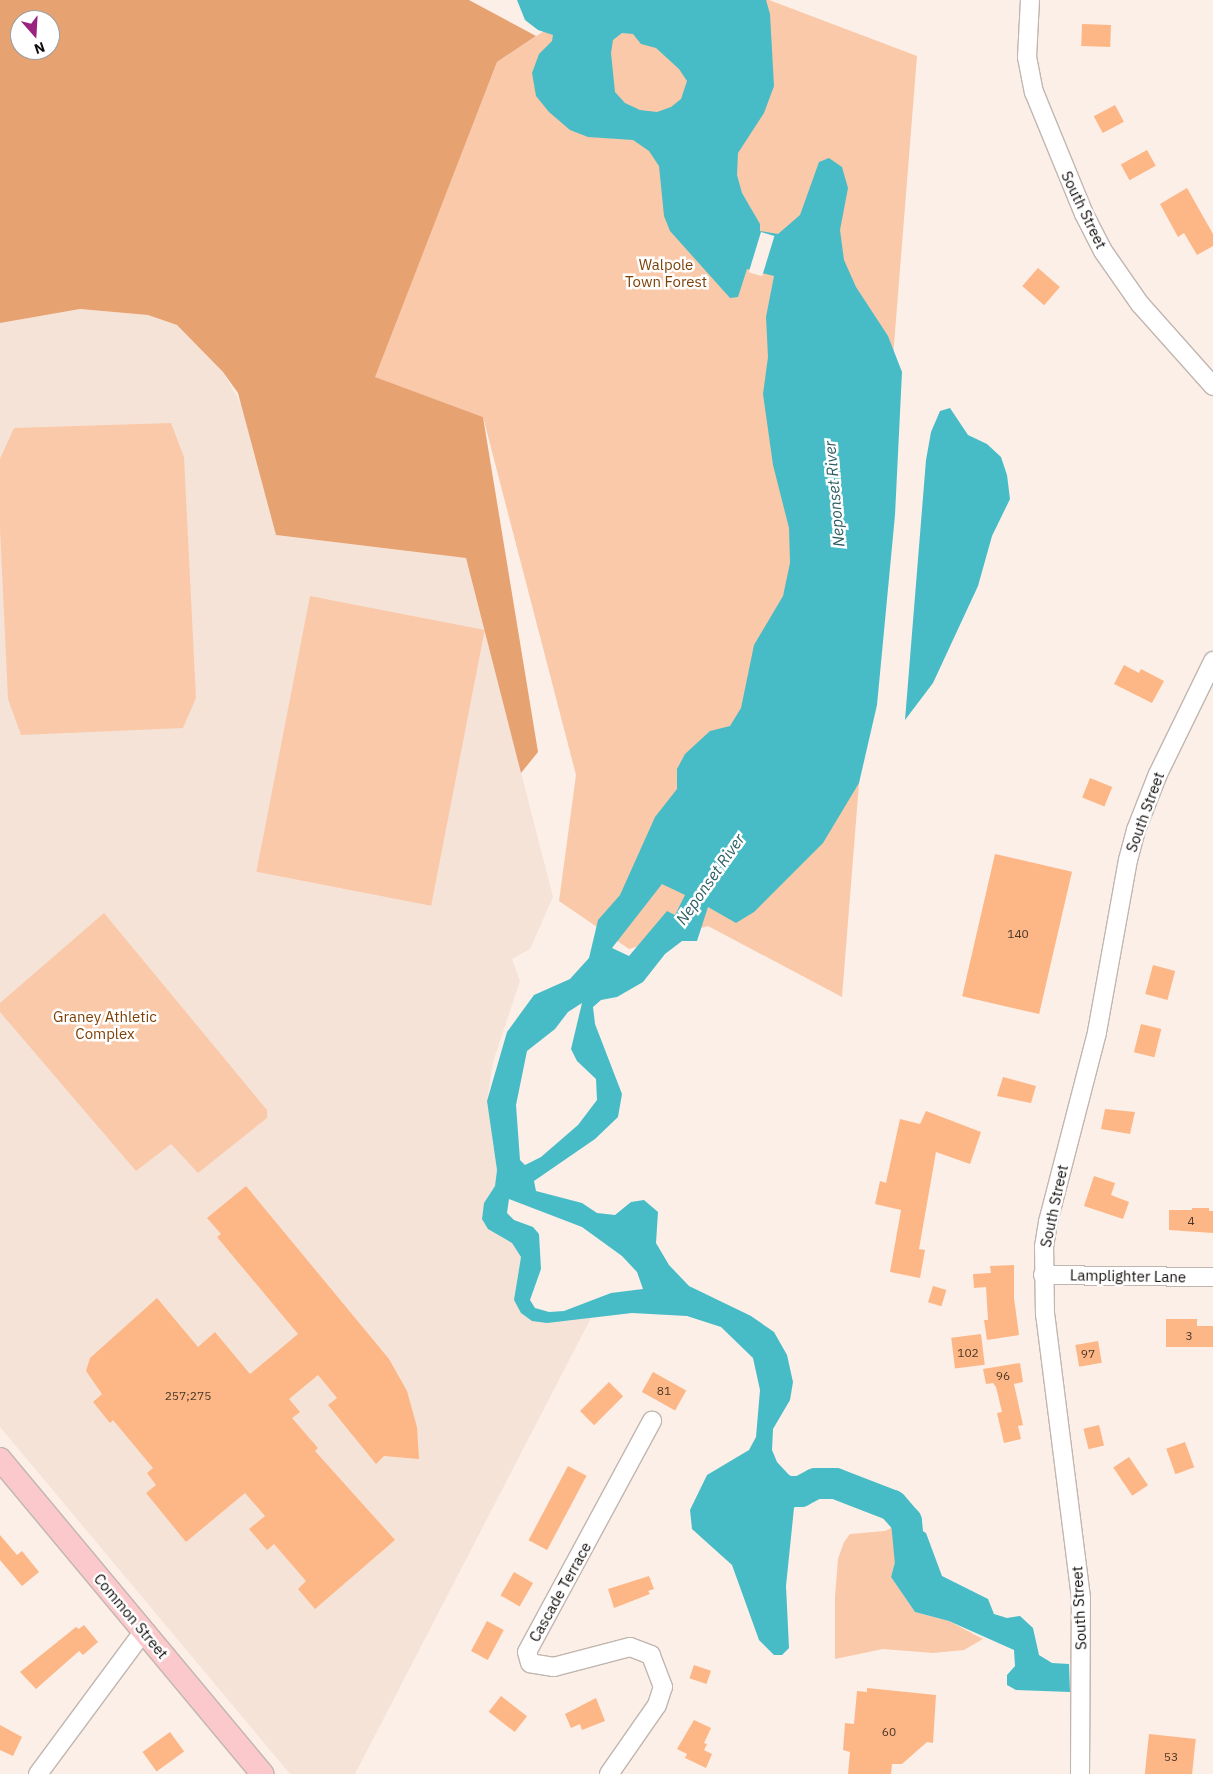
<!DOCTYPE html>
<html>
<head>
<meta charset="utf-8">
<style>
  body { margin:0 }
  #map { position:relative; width:1213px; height:1774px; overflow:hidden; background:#fbefe8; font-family:"IBM Plex Sans",sans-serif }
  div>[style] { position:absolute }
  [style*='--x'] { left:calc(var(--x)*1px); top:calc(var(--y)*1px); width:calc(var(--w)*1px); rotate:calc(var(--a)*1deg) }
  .built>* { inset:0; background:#f6e3d7 }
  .green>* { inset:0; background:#fac9a9; transform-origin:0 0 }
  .forest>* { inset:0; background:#e7a272 }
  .water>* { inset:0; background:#47bcc7 }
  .pier>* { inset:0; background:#fbefe8; transform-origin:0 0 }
  .river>* { height:31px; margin:-15.5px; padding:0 15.5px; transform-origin:15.5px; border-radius:15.5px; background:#47bcc7 }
  .building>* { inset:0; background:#fdb786; transform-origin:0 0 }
  .roads { filter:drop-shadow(1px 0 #c1b6af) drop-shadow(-1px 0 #c1b6af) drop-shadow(0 1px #c1b6af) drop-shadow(0 -1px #c1b6af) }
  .minor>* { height:18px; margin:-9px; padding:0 9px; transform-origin:9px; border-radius:9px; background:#fff }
  .major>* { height:22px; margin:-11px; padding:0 11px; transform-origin:11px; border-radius:11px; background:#fbc9cc }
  span { translate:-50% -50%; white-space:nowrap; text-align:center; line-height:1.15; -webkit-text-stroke:5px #fff; paint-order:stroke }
  .number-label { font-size:12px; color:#4a3628 }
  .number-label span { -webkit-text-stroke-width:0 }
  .street-label { font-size:15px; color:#0f0b09 }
  .park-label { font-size:15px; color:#7f4006 }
  .water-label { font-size:16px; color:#2d5f64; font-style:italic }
  .north { position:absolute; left:10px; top:10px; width:50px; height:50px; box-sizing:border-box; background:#fff; border:1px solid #9f9d9d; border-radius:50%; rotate:161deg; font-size:14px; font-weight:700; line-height:20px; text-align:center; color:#0f0b09 }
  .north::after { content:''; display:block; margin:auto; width:18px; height:22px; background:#99237f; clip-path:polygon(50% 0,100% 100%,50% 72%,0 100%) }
</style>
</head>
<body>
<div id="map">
  <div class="built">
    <i style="clip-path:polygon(80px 309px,148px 315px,177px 325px,223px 372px,245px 411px,276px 535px,466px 558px,553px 897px,530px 949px,512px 959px,520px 981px,493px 1062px,487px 1101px,497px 1170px,495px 1186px,484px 1203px,497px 1234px,512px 1243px,521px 1257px,516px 1288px,521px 1313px,592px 1316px,355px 1774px,290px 1774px,0 1427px,0 323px)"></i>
  </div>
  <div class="green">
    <i style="clip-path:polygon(591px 0,769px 0,917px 56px,842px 997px,708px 926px,629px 949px,559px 901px,576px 775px,483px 417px,374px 377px,497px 62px)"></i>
    <i style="clip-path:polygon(171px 423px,184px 457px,196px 698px,183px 728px,21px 735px,8px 699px,0 528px,0 459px,14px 428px)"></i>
    <i style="left:310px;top:596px;width:178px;height:281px;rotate:11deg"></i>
    <i style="clip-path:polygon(104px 913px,267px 1110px,267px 1118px,198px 1173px,171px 1144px,136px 1171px,0 1012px,0 1003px)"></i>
    <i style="clip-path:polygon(906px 1521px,891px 1577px,915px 1612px,949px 1621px,983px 1639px,964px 1650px,933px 1653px,883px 1649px,835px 1659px,835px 1596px,838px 1559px,844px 1542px,850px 1534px,885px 1531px)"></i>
  </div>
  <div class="forest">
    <i style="clip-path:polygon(evenodd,0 0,469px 0,536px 36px,497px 62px,375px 377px,483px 417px,538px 752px,521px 773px,466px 558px,276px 535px,238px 393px,223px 372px,177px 325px,148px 315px,80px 309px,0 323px,0 0,20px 20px,50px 20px,50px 50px,20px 50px,20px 20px)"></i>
  </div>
  <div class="water">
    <i style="clip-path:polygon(evenodd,517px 0,766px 0,770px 14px,774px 86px,764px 113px,738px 153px,737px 175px,742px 193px,760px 224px,760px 231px,778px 234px,800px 215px,819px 162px,829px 158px,842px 167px,848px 188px,840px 230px,844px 260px,856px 287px,888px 336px,902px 372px,895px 515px,877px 705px,859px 783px,823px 843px,754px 912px,736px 923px,708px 907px,697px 941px,682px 941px,665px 954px,643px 982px,617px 997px,601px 1000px,593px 1007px,595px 1024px,622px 1094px,618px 1117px,595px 1139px,534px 1181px,536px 1191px,582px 1203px,597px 1213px,615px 1215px,631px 1202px,644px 1200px,658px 1212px,656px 1243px,669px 1265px,689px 1286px,751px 1316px,774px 1332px,787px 1355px,793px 1382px,790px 1400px,773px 1429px,772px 1450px,777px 1462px,790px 1476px,797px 1479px,815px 1479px,815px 1491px,803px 1495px,794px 1508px,786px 1586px,789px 1648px,782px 1655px,774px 1655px,759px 1640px,732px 1565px,692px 1529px,690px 1510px,707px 1475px,749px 1450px,756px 1437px,760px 1390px,753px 1358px,721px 1327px,687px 1316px,632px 1313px,547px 1323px,532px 1321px,521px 1313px,514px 1300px,521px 1257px,512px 1243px,488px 1229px,482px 1219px,484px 1203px,495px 1186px,497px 1170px,487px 1101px,507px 1032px,534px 995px,570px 979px,589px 958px,598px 920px,620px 895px,655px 817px,677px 789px,677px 769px,685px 754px,710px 731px,730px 726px,741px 708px,754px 645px,783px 596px,790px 563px,789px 528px,773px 465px,763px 394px,768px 357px,766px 317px,774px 276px,747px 269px,738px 297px,730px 298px,670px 231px,664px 216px,659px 166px,649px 151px,633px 140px,588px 137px,570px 130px,549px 112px,536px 96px,532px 73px,539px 54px,552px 41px,553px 35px,538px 30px,525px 20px,517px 0,622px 33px,633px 34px,641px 44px,656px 48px,679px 69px,687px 81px,681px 99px,671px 107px,657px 112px,640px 110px,625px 103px,615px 92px,611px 53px,613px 40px,622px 33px,517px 0,662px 884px,685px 895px,675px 915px,667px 911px,629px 956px,612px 948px,662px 884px,517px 0,582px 1003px,571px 1049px,577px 1061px,596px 1079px,597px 1100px,578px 1125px,541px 1157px,525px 1165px,520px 1160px,516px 1105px,527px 1051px,555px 1029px,568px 1012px,582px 1003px,517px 0,509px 1199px,582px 1227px,622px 1256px,637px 1272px,643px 1289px,611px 1293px,564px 1311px,549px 1312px,535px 1308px,530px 1300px,541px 1269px,539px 1234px,533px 1227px,514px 1220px,507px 1213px,509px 1199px)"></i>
    <i style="clip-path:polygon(950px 408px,968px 435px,987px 444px,1001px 457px,1007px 475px,1010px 499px,992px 536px,978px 586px,933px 683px,905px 720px,926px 460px,931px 432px,940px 411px)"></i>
    <i style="clip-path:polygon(906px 1521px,926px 1533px,942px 1576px,988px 1599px,994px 1614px,1007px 1618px,1020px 1616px,1033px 1628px,1039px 1655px,1052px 1663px,1069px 1664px,1070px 1692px,1016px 1690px,1007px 1685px,1007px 1675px,1015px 1666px,1014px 1650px,949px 1621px,915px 1612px,891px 1577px)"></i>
  </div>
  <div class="pier">
    <i style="left:761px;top:232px;width:14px;height:42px;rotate:17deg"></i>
  </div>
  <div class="river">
    <i style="--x:776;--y:1486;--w:12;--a:24"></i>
    <i style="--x:787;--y:1491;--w:13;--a:0"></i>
    <i style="--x:800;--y:1491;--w:17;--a:-28"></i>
    <i style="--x:815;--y:1483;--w:20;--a:0"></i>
    <i style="--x:835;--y:1483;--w:61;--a:21.1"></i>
    <i style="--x:892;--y:1505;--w:21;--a:49"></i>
    <i style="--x:906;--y:1521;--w:42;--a:84.6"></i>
  </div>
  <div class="building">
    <i style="left:1082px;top:24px;width:29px;height:22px;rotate:2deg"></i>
    <i style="left:1115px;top:105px;width:19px;height:24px;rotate:62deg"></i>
    <i style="left:1147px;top:150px;width:18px;height:30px;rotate:61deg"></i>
    <i style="clip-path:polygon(1187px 188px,1213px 234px,1213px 246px,1197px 255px,1184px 233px,1178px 237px,1160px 204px)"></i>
    <i style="left:1038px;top:268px;width:29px;height:24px;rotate:41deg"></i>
    <i style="clip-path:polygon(1124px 665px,1139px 673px,1141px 669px,1164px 681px,1152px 703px,1114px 684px)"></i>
    <i style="left:1090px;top:778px;width:24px;height:21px;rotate:22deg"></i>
    <i style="left:995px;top:854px;width:79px;height:146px;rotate:13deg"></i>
    <i style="left:1153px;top:965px;width:23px;height:30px;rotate:15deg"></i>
    <i style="left:1141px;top:1024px;width:21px;height:29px;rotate:14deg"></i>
    <i style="clip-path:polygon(1003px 1077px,1036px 1086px,1031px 1103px,997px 1096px)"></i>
    <i style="clip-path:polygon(1105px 1109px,1135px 1112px,1130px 1134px,1101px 1129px)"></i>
    <i style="clip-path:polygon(926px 1111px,981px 1132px,970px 1164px,936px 1152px,919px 1249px,925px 1250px,920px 1278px,890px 1272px,901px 1210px,875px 1204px,880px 1181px,886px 1183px,900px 1119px,920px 1124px)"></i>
    <i style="clip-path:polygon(1094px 1176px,1115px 1183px,1111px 1195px,1129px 1202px,1123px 1219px,1084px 1206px)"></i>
    <i style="clip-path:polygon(246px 1186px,389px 1359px,407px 1391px,417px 1427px,419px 1459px,384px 1456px,376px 1464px,328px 1405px,337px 1398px,318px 1375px,289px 1399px,300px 1412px,292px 1418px,318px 1448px,315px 1451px,395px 1540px,315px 1609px,298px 1589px,306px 1581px,274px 1544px,267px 1550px,249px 1529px,265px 1516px,245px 1493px,186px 1542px,146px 1493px,156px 1485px,147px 1473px,153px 1468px,113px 1420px,110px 1423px,93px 1402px,102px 1394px,86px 1371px,90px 1358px,157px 1298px,198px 1347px,215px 1332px,250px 1374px,298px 1334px,217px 1237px,221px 1234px,207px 1218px)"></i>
    <i style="clip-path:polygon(1192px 1208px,1209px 1208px,1209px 1211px,1213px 1211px,1213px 1233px,1169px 1230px,1169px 1210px,1192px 1210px)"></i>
    <i style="clip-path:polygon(1014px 1265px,1014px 1298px,1019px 1335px,987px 1340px,984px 1320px,988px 1320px,986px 1287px,974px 1288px,973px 1274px,991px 1273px,990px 1266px)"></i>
    <i style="left:933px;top:1286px;width:14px;height:17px;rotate:17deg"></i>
    <i style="clip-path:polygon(1166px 1319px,1197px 1319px,1197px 1326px,1213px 1326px,1213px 1347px,1166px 1347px)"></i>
    <i style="left:981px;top:1334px;width:31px;height:30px;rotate:83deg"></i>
    <i style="left:1098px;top:1341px;width:22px;height:23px;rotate:80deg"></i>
    <i style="clip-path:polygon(1020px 1363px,1023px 1382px,1014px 1384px,1023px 1425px,1018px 1426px,1021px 1439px,1004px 1443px,997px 1413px,1002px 1412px,996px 1387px,993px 1383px,986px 1384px,983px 1369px)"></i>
    <i style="left:653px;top:1372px;width:38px;height:23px;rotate:29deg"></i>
    <i style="left:609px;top:1382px;width:20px;height:41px;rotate:45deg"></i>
    <i style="left:1099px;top:1425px;width:21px;height:16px;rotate:76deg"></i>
    <i style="left:1185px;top:1442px;width:27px;height:20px;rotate:70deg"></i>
    <i style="left:1129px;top:1457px;width:34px;height:19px;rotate:56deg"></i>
    <i style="left:568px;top:1466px;width:21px;height:84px;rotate:28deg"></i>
    <i style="clip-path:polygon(0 1535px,17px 1555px,22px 1551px,39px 1572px,22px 1586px,0 1560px)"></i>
    <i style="left:514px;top:1572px;width:22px;height:27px;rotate:30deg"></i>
    <i style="clip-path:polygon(649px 1576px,654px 1589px,648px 1591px,650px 1594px,614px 1608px,608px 1589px)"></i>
    <i style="left:487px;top:1621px;width:19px;height:34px;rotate:28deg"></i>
    <i style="clip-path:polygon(84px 1625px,98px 1642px,83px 1655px,79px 1651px,36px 1689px,20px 1672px,76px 1627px,79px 1629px)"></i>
    <i style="left:694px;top:1665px;width:18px;height:14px;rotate:19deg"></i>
    <i style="clip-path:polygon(867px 1688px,936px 1695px,933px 1743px,927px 1742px,902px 1764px,892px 1764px,891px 1774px,848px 1774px,850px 1752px,843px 1750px,845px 1723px,854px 1724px,857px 1691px,867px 1692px)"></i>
    <i style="left:501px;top:1696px;width:33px;height:20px;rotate:38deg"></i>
    <i style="clip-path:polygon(596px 1698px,605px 1721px,582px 1730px,580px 1724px,571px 1728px,565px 1714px)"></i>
    <i style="clip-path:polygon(694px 1720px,711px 1728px,704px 1743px,707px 1744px,704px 1750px,712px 1754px,706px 1768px,685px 1758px,687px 1754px,677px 1749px)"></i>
    <i style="clip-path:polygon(0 1725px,22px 1737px,13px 1756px,0 1750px)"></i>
    <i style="left:170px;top:1732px;width:24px;height:34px;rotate:54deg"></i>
    <i style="left:1149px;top:1734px;width:47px;height:40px;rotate:6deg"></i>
  </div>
  <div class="roads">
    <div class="minor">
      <i style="--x:1030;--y:0;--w:57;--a:93"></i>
      <i style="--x:1027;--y:57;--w:36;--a:79"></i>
      <i style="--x:1034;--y:92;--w:132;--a:67.7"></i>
      <i style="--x:1084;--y:214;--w:42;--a:62.8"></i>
      <i style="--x:1103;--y:251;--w:65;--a:55.1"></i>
      <i style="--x:1140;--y:304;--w:110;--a:48.3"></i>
      <i style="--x:1043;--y:1275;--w:170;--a:0.7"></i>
      <i style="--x:38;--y:1774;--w:178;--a:-53.5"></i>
      <i style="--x:609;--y:1774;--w:84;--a:-55.2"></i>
      <i style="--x:657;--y:1705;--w:19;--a:-72"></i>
      <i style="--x:663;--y:1687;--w:34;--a:-111"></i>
      <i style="--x:651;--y:1655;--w:22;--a:-159"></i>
      <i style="--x:630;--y:1647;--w:79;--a:165.3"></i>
      <i style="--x:554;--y:1667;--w:24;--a:-171"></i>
      <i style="--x:530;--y:1663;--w:11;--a:-105"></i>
      <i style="--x:527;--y:1652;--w:263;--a:-61.6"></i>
      <i style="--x:1080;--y:1774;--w:176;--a:-89.7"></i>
      <i style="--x:1081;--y:1598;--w:285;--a:-97.2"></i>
      <i style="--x:1045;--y:1315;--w:68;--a:-90.8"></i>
      <i style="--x:1044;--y:1247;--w:25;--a:-81"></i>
      <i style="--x:1048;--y:1222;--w:196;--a:-75.5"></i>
      <i style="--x:1097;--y:1032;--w:175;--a:-79.8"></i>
      <i style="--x:1128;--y:860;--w:31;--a:-75"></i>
      <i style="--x:1136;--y:830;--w:60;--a:-68.6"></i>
      <i style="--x:1158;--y:774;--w:126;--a:-64"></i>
    </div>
    <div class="major">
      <i style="--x:0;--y:1459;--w:410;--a:50.2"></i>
    </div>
  </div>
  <div class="number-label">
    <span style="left:1018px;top:934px">140</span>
    <span style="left:1191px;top:1221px">4</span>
    <span style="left:1189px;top:1336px">3</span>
    <span style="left:968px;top:1353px">102</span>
    <span style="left:1088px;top:1354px">97</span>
    <span style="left:1003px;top:1376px">96</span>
    <span style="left:664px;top:1391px">81</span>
    <span style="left:188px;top:1396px">257;275</span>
    <span style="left:889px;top:1732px">60</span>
    <span style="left:1171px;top:1757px">53</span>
  </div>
  <div class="street-label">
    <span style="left:1084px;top:210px;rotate:64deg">South Street</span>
    <span style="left:1145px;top:812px;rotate:-70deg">South Street</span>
    <span style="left:1054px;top:1206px;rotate:-78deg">South Street</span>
    <span style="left:1128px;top:1276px;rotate:1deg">Lamplighter Lane</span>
    <span style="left:560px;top:1592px;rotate:-61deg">Cascade Terrace</span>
    <span style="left:1079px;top:1608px;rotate:-93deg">South Street</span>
    <span style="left:131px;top:1616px;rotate:50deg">Common Street</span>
  </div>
  <div class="park-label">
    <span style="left:666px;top:273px">Walpole<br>Town Forest</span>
    <span style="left:105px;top:1025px">Graney Athletic<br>Complex</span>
  </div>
  <div class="water-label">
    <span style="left:834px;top:494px;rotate:-95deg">Neponset River</span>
    <span style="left:710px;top:879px;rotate:-55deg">Neponset River</span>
  </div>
  <div class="north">N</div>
</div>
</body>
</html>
